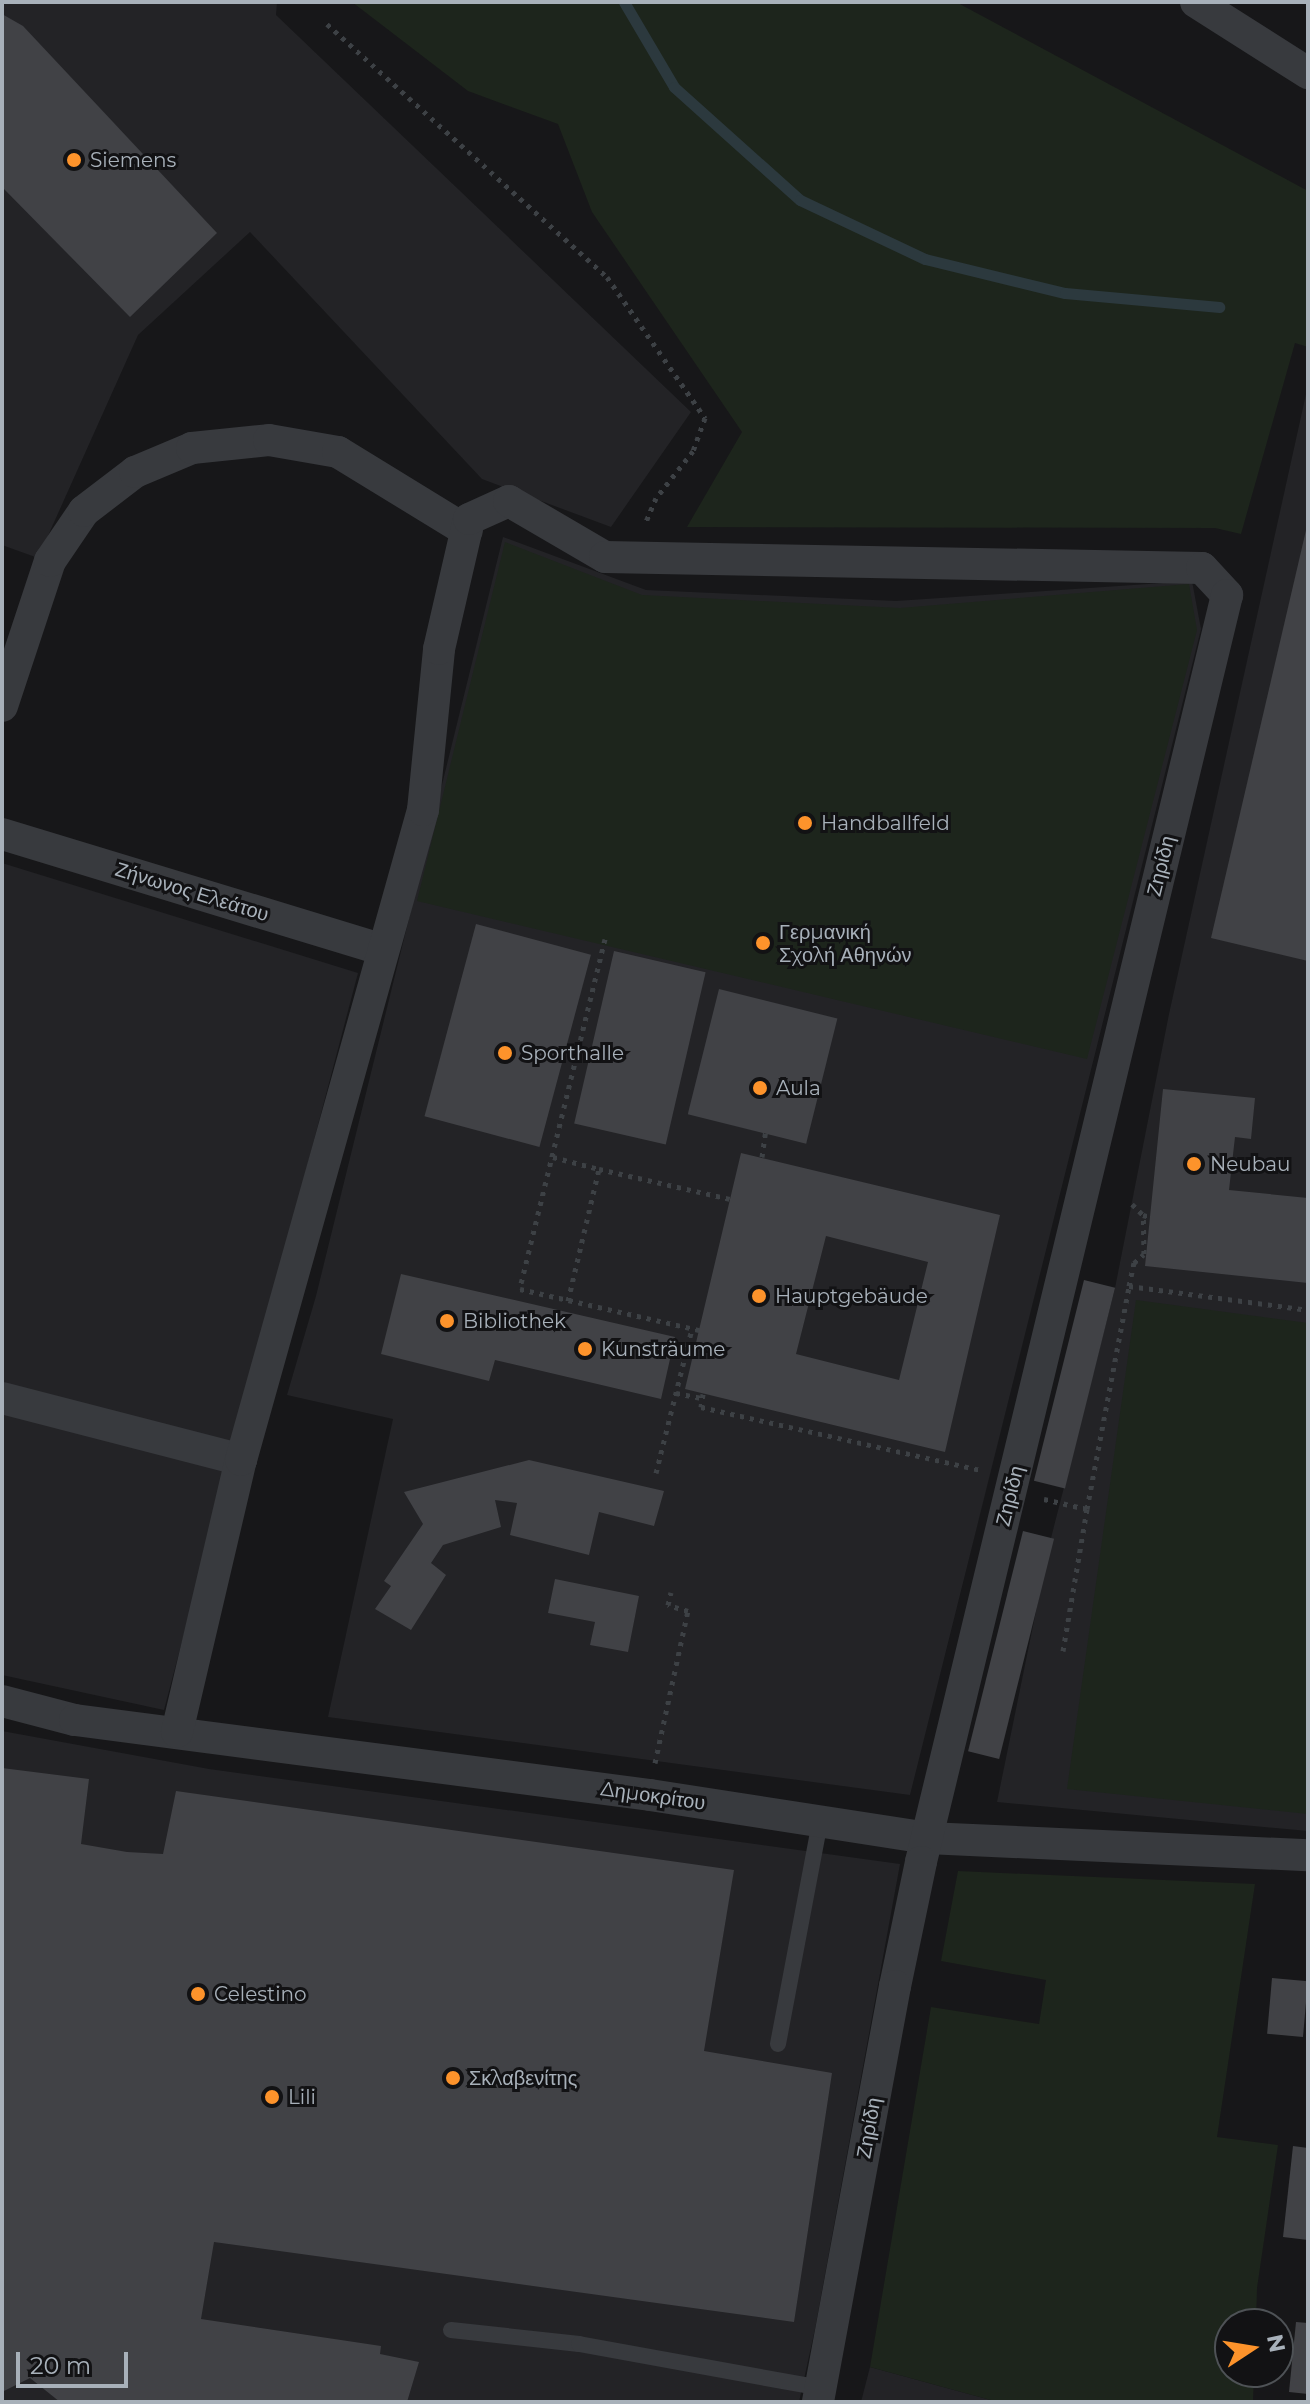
<!DOCTYPE html>
<html>
<head>
<meta charset="utf-8">
<style>
  body { margin:0 }
  #map { position:relative; width:1310px; height:2404px; overflow:hidden; background:#171719; font-family:Montserrat,sans-serif }
  div>[style] { position:absolute }
  [style*='--x'] { left:calc(var(--x)*1px); top:calc(var(--y)*1px); width:calc(var(--w)*1px); rotate:calc(var(--a)*1deg) }
  .built>* { inset:0; background:#232326 }
  .green>* { inset:0; background:#1d251c }
  .stream>* { height:11px; margin:-5.5px; padding:0 5.5px; transform-origin:5.5px; border-radius:5.5px; background:#2c393e }
  .building>* { inset:0; background:#414246; transform-origin:0 0 }
  .path>* { height:5px; margin-top:-2.5px; transform-origin:0; background:repeating-linear-gradient(90deg,#3d4145 0 4px,transparent 0 10px) }
  .service>* { height:16px; margin:-8px; padding:0 8px; transform-origin:8px; border-radius:8px; background:#383a3e }
  .minor>* { height:32px; margin:-16px; padding:0 16px; transform-origin:16px; border-radius:16px; background:#383a3e }
  .dots>* { width:22px; height:22px; translate:-50% -50%; box-sizing:border-box; border:4px solid #121214; border-radius:50% }
  span { translate:-50% -50%; white-space:nowrap; text-align:center; line-height:1.15; -webkit-text-stroke:6px #121214; paint-order:stroke }
  .poi-label { font-size:20px; color:#a8b1ba }
  .left { translate:0 -50%; text-align:left }
  .street-label { font-size:20px; color:#a8b1ba }
  .frame { position:absolute; inset:0; border:4px solid #a8b1ba; pointer-events:none }
  .north { position:absolute; left:1214px; top:2308px; width:80px; height:80px; box-sizing:border-box; background:#121214; border:2px solid #4e5256; border-radius:50%; rotate:78deg; font-size:22px; font-weight:700; line-height:32px; text-align:center; color:#a8b1ba }
  .north::after { content:''; display:block; margin:auto; width:28px; height:36px; background:#fd932b; clip-path:polygon(50% 0,100% 100%,50% 72%,0 100%) }
  .scale { position:absolute; left:16px; top:2352px; width:112px; height:36px; box-sizing:border-box; border:4px solid #a8b1ba; border-top:0; padding-left:10px; font-size:24px; line-height:28px; white-space:nowrap; color:#a8b1ba; -webkit-text-stroke:6px #121214; paint-order:stroke }
</style>
</head>
<body>
<div id="map">
  <div class="built">
    <i style="clip-path:polygon(2px 2px,277px 2px,276px 15px,691px 412px,611px 527px,482px 479px,250px 232px,138px 335px,38px 558px,2px 545px)"></i>
    <i style="clip-path:polygon(1308px 385px,1308px 1831px,997px 1802px,1051px 1538px,1115px 1288px,1169px 1014px)"></i>
    <i style="clip-path:polygon(503px 537px,646px 590px,896px 601px,1192px 581px,1201px 629px,910px 1795px,328px 1717px,393px 1419px,287px 1395px,316px 1296px)"></i>
    <i style="clip-path:polygon(2px 863px,358px 973px,164px 1710px,2px 1675px)"></i>
    <i style="clip-path:polygon(2px 1731px,209px 1769px,900px 1864px,815px 2329px,799px 2402px,2px 2402px)"></i>
    <i style="clip-path:polygon(870px 2367px,998px 2402px,861px 2402px)"></i>
  </div>
  <div class="green">
    <i style="clip-path:polygon(352px 2px,956px 2px,1308px 191px,1308px 347px,1295px 343px,1241px 534px,1215px 528px,687px 527px,742px 432px,592px 212px,558px 124px,468px 91px)"></i>
    <i style="clip-path:polygon(505px 542px,642px 595px,900px 608px,1189px 584px,1197px 630px,1087px 1059px,417px 901px)"></i>
    <i style="clip-path:polygon(1136px 1300px,1308px 1323px,1308px 1814px,1067px 1789px)"></i>
    <i style="clip-path:polygon(958px 1871px,1255px 1884px,1217px 2137px,1278px 2145px,1257px 2288px,1256px 2324px,1230px 2324px,1230px 2372px,1254px 2372px,1253px 2402px,998px 2402px,870px 2367px,931px 2007px,1039px 2024px,1046px 1980px,941px 1961px)"></i>
  </div>
  <div class="stream">
    <i style="--x:624;--y:2;--w:99;--a:59.5"></i>
    <i style="--x:674;--y:87;--w:169;--a:41.9"></i>
    <i style="--x:800;--y:200;--w:138;--a:25.3"></i>
    <i style="--x:925;--y:259;--w:144;--a:13.7"></i>
    <i style="--x:1065;--y:293;--w:155;--a:5.2"></i>
  </div>
  <div class="building">
    <i style="clip-path:polygon(2px 14px,23px 26px,217px 233px,130px 317px,2px 187px)"></i>
    <i style="clip-path:polygon(1307px 526px,1308px 526px,1308px 961px,1211px 938px)"></i>
    <i style="left:476px;top:924px;width:119px;height:199px;rotate:15deg"></i>
    <i style="left:614px;top:951px;width:94px;height:177px;rotate:13deg"></i>
    <i style="left:719px;top:989px;width:122px;height:129px;rotate:14deg"></i>
    <i style="clip-path:polygon(1163px 1089px,1255px 1098px,1251px 1139px,1235px 1137px,1229px 1190px,1308px 1198px,1308px 1283px,1145px 1266px)"></i>
    <i style="clip-path:polygon(evenodd,741px 1153px,1000px 1215px,945px 1452px,685px 1389px,741px 1153px,826px 1236px,928px 1262px,899px 1380px,796px 1354px,826px 1236px)"></i>
    <i style="clip-path:polygon(401px 1274px,675px 1337px,661px 1399px,495px 1360px,489px 1381px,381px 1354px)"></i>
    <i style="left:1084px;top:1280px;width:32px;height:207px;rotate:14deg"></i>
    <i style="clip-path:polygon(529px 1460px,664px 1491px,654px 1526px,599px 1512px,589px 1555px,510px 1535px,517px 1503px,495px 1500px,501px 1527px,443px 1545px,431px 1563px,446px 1575px,411px 1630px,375px 1609px,391px 1586px,384px 1581px,423px 1524px,404px 1492px)"></i>
    <i style="left:1023px;top:1531px;width:32px;height:227px;rotate:14deg"></i>
    <i style="clip-path:polygon(555px 1579px,639px 1596px,628px 1652px,590px 1645px,595px 1622px,548px 1613px)"></i>
    <i style="clip-path:polygon(2px 1768px,89px 1779px,81px 1844px,127px 1852px,163px 1854px,176px 1791px,734px 1870px,704px 2051px,832px 2073px,794px 2322px,214px 2242px,201px 2319px,381px 2346px,380px 2354px,419px 2362px,407px 2402px,60px 2402px,30px 2378px,2px 2392px)"></i>
    <i style="left:1272px;top:1978px;width:36px;height:56px;rotate:5deg"></i>
    <i style="clip-path:polygon(1293px 2146px,1308px 2148px,1308px 2240px,1283px 2237px)"></i>
    <i style="clip-path:polygon(1296px 2322px,1308px 2323px,1308px 2394px,1289px 2392px)"></i>
  </div>
  <div class="path">
    <i style="--x:327;--y:24;--w:377;--a:42.1"></i>
    <i style="--x:607;--y:277;--w:172;--a:55.2"></i>
    <i style="--x:705;--y:418;--w:35;--a:110"></i>
    <i style="--x:693;--y:451;--w:60;--a:128.2"></i>
    <i style="--x:656;--y:498;--w:26;--a:113"></i>
    <i style="--x:605;--y:939;--w:360;--a:103.7"></i>
    <i style="--x:520;--y:1289;--w:184;--a:12.9"></i>
    <i style="--x:553;--y:1157;--w:48;--a:14.6"></i>
    <i style="--x:762;--y:1157;--w:27;--a:-82"></i>
    <i style="--x:1132;--y:1204;--w:16;--a:45"></i>
    <i style="--x:1129;--y:1286;--w:181;--a:7.6"></i>
    <i style="--x:568;--y:1301;--w:136;--a:-76.8"></i>
    <i style="--x:599;--y:1169;--w:134;--a:12.9"></i>
    <i style="--x:676;--y:1393;--w:26;--a:11"></i>
    <i style="--x:703;--y:1394;--w:13;--a:99"></i>
    <i style="--x:701;--y:1407;--w:287;--a:12.7"></i>
    <i style="--x:656;--y:1473;--w:148;--a:-76"></i>
    <i style="--x:1044;--y:1499;--w:44;--a:13.1"></i>
    <i style="--x:1087;--y:1509;--w:144;--a:99.6"></i>
    <i style="--x:1087;--y:1509;--w:227;--a:-79.3"></i>
    <i style="--x:1129;--y:1286;--w:24;--a:-78"></i>
    <i style="--x:1134;--y:1263;--w:13;--a:-42"></i>
    <i style="--x:1144;--y:1254;--w:39;--a:-91"></i>
    <i style="--x:1143;--y:1215;--w:7;--a:16"></i>
    <i style="--x:655;--y:1763;--w:156;--a:-77.8"></i>
    <i style="--x:688;--y:1611;--w:21;--a:-163"></i>
    <i style="--x:668;--y:1605;--w:13;--a:-77"></i>
  </div>
  <div class="service">
    <i style="--x:778;--y:2044;--w:227;--a:-79.3"></i>
    <i style="--x:451;--y:2330;--w:129;--a:6.2"></i>
    <i style="--x:579;--y:2344;--w:246;--a:10.3"></i>
  </div>
  <div class="minor">
    <i style="--x:1196;--y:2;--w:133;--a:32.4"></i>
    <i style="--x:2;--y:706;--w:153;--a:-71.7"></i>
    <i style="--x:50;--y:561;--w:60;--a:-55.8"></i>
    <i style="--x:84;--y:511;--w:64;--a:-37.4"></i>
    <i style="--x:135;--y:472;--w:62;--a:-22.8"></i>
    <i style="--x:192;--y:448;--w:77;--a:-5.9"></i>
    <i style="--x:269;--y:440;--w:70;--a:9.9"></i>
    <i style="--x:338;--y:452;--w:151;--a:31.5"></i>
    <i style="--x:2;--y:834;--w:398;--a:16.9"></i>
    <i style="--x:2;--y:1398;--w:247;--a:14.5"></i>
    <i style="--x:2;--y:1701;--w:75;--a:14.6"></i>
    <i style="--x:75;--y:1720;--w:580;--a:7.43"></i>
    <i style="--x:650;--y:1795;--w:280;--a:8.8"></i>
    <i style="--x:927;--y:1838;--w:381;--a:2.6"></i>
    <i style="--x:177;--y:1732;--w:279;--a:-76.8"></i>
    <i style="--x:241;--y:1460;--w:675;--a:-74.36"></i>
    <i style="--x:423;--y:810;--w:162;--a:-84.3"></i>
    <i style="--x:439;--y:649;--w:133;--a:-77"></i>
    <i style="--x:469;--y:519;--w:44;--a:-24.2"></i>
    <i style="--x:509;--y:501;--w:111;--a:30.3"></i>
    <i style="--x:605;--y:557;--w:597;--a:1.06"></i>
    <i style="--x:1202;--y:568;--w:37;--a:47"></i>
    <i style="--x:1227;--y:595;--w:1303;--a:103.58"></i>
    <i style="--x:921;--y:1862;--w:127;--a:101.8"></i>
    <i style="--x:895;--y:1986;--w:423;--a:100.5"></i>
  </div>
  <div class="dots">
    <i style="left:74px;top:160px;background:#fd932b"></i>
    <i style="left:805px;top:823px;background:#fd932b"></i>
    <i style="left:763px;top:943px;background:#fd932b"></i>
    <i style="left:505px;top:1053px;background:#fd932b"></i>
    <i style="left:760px;top:1088px;background:#fd932b"></i>
    <i style="left:1194px;top:1164px;background:#fd932b"></i>
    <i style="left:759px;top:1296px;background:#fd932b"></i>
    <i style="left:447px;top:1321px;background:#fd932b"></i>
    <i style="left:585px;top:1349px;background:#fd932b"></i>
    <i style="left:198px;top:1994px;background:#fd932b"></i>
    <i style="left:453px;top:2078px;background:#fd932b"></i>
    <i style="left:272px;top:2097px;background:#fd932b"></i>
  </div>
  <div class="poi-label">
    <span class="left" style="left:90px;top:160px">Siemens</span>
    <span class="left" style="left:821px;top:823px">Handballfeld</span>
    <span class="left" style="left:779px;top:944px">Γερμανική<br>Σχολή Αθηνών</span>
    <span class="left" style="left:521px;top:1053px">Sporthalle</span>
    <span class="left" style="left:776px;top:1088px">Aula</span>
    <span class="left" style="left:1210px;top:1164px">Neubau</span>
    <span class="left" style="left:775px;top:1296px">Hauptgebäude</span>
    <span class="left" style="left:463px;top:1321px">Bibliothek</span>
    <span class="left" style="left:601px;top:1349px">Kunsträume</span>
    <span class="left" style="left:214px;top:1994px">Celestino</span>
    <span class="left" style="left:469px;top:2078px">Σκλαβενίτης</span>
    <span class="left" style="left:288px;top:2097px">Lili</span>
  </div>
  <div class="street-label">
    <span style="left:1161px;top:866px;rotate:-76deg">Ζηρίδη</span>
    <span style="left:192px;top:892px;rotate:17deg">Ζήνωνος Ελεάτου</span>
    <span style="left:1010px;top:1496px;rotate:-76deg">Ζηρίδη</span>
    <span style="left:653px;top:1796px;rotate:8deg">Δημοκρίτου</span>
    <span style="left:869px;top:2128px;rotate:-80deg">Ζηρίδη</span>
  </div>
  <div class="frame"></div>
  <div class="north">N</div>
  <div class="scale">20 m</div>
</div>
</body>
</html>
